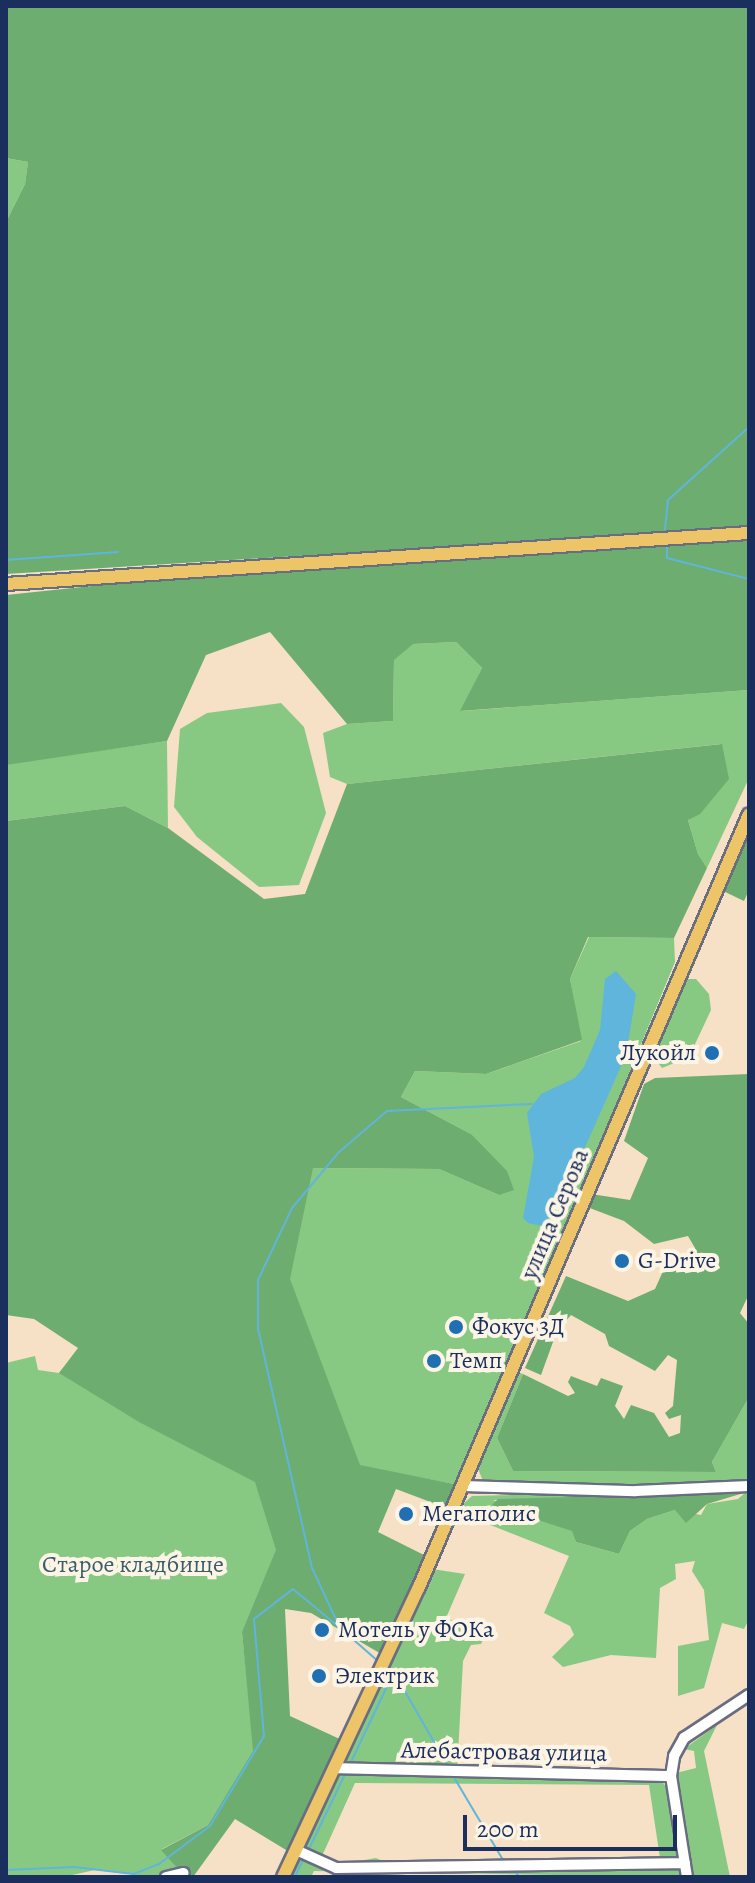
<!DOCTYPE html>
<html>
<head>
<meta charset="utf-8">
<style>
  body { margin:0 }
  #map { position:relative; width:755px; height:1883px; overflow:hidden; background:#f6e0c6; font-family:Alegreya,serif }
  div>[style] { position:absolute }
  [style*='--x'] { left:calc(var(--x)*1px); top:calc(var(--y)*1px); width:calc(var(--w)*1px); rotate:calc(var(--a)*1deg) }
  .green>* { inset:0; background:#87c982 }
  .forest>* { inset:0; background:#6dad70 }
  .water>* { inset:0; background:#5fb5dc }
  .stream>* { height:2px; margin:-1px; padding:0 1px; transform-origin:1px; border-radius:1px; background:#5fb5dc }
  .roads { filter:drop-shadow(2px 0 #686d82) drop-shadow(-2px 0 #686d82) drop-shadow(0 2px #686d82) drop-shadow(0 -2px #686d82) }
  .minor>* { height:10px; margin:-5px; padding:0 5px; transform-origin:5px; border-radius:5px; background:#fff }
  .major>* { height:12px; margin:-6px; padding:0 6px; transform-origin:6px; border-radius:6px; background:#eec469 }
  .dots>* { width:22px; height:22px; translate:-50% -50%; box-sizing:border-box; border:4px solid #fcf5e5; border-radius:50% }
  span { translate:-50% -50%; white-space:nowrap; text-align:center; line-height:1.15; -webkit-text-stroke:8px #fcf5e5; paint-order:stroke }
  .poi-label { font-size:24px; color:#1b2f5e }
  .right { translate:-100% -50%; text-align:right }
  .left { translate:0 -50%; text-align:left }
  .street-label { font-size:24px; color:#1b2f5e }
  .park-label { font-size:24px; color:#3b5d69 }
  .frame { position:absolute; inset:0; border:8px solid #1b2f5e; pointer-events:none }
  .scale { position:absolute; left:463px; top:1815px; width:214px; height:36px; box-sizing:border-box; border:4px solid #1b2f5e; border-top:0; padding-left:10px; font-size:24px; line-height:28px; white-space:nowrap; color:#1b2f5e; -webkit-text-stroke:6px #fcf5e5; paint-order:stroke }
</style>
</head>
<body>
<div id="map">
  <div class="green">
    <i style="clip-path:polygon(6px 158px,28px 162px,25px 184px,6px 222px)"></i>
    <i style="clip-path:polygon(456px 642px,482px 668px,461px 711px,749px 690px,749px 778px,707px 868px,698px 854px,688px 820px,721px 744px,347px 784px,330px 777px,323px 733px,347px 724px,393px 721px,394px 659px,412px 644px)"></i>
    <i style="clip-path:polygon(281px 703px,304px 727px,326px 813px,299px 885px,259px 887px,197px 837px,174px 807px,180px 729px,207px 713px)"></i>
    <i style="clip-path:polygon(167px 741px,168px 828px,125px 806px,6px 821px,6px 764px)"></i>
    <i style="clip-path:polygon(589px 937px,674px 938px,675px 962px,459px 1485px,360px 1466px,293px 1597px,242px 1632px,254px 1751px,208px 1825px,162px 1849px,179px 1870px,154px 1877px,95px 1870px,63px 1877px,6px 1877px,6px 1363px,35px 1356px,38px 1370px,59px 1373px,79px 1349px,313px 1168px,439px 1169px,499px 1195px,471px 1134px,401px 1097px,415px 1071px,486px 1074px,581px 1041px,570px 979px)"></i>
    <i style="clip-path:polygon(684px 979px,696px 979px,709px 994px,711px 1010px,689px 1057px,662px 1068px,652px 1055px)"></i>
    <i style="clip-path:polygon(515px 1371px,523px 1374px,497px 1438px,513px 1471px,716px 1472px,712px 1462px,749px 1397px,749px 1476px,743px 1483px,635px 1488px,493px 1486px,483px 1481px,476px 1464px)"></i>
    <i style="clip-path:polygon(evenodd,749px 1489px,749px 1619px,744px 1629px,722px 1623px,704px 1688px,678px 1696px,678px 1646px,709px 1640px,704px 1590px,692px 1571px,695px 1561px,675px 1564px,676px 1579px,660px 1588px,656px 1658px,611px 1655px,563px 1667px,552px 1657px,574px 1635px,570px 1626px,544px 1613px,569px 1556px,455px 1511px,472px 1496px,749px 1489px,746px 1492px,738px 1499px,707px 1504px,701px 1515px,675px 1510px,647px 1519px,630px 1531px,619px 1554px,576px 1542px,573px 1531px,493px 1500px,746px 1492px)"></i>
    <i style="clip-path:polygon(evenodd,432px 1569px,465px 1574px,446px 1618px,485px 1635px,481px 1644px,471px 1645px,463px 1661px,457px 1773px,661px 1780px,669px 1791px,677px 1860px,385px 1862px,376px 1858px,336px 1865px,301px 1849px,432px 1569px,355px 1783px,649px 1785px,660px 1858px,335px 1862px,322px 1856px,355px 1783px)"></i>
    <i style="clip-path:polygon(717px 1725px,704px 1751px,730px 1877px,691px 1877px,676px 1773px,696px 1768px,694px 1751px,684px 1749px)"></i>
    <i style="clip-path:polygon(299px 1854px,338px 1871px,678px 1867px,684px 1877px,314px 1871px,311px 1877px,288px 1877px)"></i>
  </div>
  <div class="forest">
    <i style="clip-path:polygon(6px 6px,749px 6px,749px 528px,6px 574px,6px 222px,25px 184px,28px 162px,6px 158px)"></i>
    <i style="clip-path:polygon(749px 537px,749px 690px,460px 711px,482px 668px,456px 642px,413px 644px,394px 660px,393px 721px,347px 724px,270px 632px,206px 655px,167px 741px,6px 765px,6px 595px,283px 566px)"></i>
    <i style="clip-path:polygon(722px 744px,729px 779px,700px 814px,688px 820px,698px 854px,707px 868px,674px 938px,588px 937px,570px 979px,582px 1040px,486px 1074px,415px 1071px,401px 1097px,471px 1134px,507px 1171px,514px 1190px,499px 1195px,439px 1169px,313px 1168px,290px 1279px,360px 1465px,459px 1485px,449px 1509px,396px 1489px,378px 1532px,428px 1557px,383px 1655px,311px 1613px,285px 1609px,290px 1716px,344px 1741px,291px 1853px,235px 1819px,193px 1877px,179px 1870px,161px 1850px,208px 1825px,253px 1751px,242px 1632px,276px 1550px,255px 1482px,139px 1422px,59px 1373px,78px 1348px,34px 1319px,6px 1315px,6px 821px,125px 806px,168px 828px,264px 899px,305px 894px,347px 784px)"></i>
    <i style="clip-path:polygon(749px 824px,749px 890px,744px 901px,721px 890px)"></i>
    <i style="clip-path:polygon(749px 1074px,749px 1294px,740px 1313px,749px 1324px,749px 1397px,712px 1462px,716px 1472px,513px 1471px,497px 1438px,523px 1374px,568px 1396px,575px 1393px,568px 1382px,571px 1376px,597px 1386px,601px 1378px,623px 1386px,615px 1406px,624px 1419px,631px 1405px,654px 1413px,669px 1437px,680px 1433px,681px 1415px,669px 1419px,665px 1413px,673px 1406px,677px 1360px,668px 1355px,655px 1371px,609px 1346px,605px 1334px,571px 1315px,557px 1331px,541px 1375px,525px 1368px,566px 1276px,628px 1301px,655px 1289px,664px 1269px,691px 1262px,695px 1248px,688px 1236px,654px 1244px,624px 1221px,587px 1207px,591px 1194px,630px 1200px,648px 1158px,624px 1141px,644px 1084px,655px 1078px)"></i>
    <i style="clip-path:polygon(747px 1492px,707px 1504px,686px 1523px,675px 1510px,647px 1519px,630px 1531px,619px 1554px,576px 1542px,572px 1531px,492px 1505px,498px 1499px)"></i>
  </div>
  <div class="water">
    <i style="clip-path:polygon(616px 971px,636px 994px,626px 1055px,559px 1206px,542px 1226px,528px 1223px,523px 1218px,534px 1157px,527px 1113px,541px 1094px,575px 1078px,584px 1067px,600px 1030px,605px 979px)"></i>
  </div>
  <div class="stream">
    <i style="--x:665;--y:529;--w:29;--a:-84"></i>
    <i style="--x:668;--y:500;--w:109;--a:-42"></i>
    <i style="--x:667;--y:547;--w:11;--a:90"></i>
    <i style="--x:667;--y:558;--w:85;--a:14.4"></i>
    <i style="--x:6;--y:560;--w:112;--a:-4.1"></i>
    <i style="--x:379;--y:1662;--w:52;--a:-138.9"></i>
    <i style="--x:340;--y:1628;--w:66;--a:-115"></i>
    <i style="--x:312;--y:1568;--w:245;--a:-102.7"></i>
    <i style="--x:258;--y:1329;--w:49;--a:-90"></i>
    <i style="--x:258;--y:1280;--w:80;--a:-64.7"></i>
    <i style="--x:292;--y:1208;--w:73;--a:-50"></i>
    <i style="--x:339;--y:1152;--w:63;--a:-40.5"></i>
    <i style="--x:387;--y:1111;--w:145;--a:-2.8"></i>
    <i style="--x:386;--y:1669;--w:18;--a:43"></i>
    <i style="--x:399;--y:1681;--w:100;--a:60.1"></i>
    <i style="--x:350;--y:1764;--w:98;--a:-64.5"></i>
    <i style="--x:452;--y:1774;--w:100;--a:59.3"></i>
    <i style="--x:308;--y:1851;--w:85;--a:-64.3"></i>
    <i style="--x:514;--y:1869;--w:9;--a:58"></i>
    <i style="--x:6;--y:1870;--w:68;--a:-2.5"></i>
    <i style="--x:74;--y:1867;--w:60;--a:6.7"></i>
    <i style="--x:134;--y:1874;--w:27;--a:-22"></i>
    <i style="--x:159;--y:1864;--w:64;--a:-36.7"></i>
    <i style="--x:210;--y:1826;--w:105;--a:-59"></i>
    <i style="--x:264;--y:1736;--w:117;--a:-94.9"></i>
    <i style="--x:254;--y:1619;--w:49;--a:-37.6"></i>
    <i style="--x:293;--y:1589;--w:60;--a:39.6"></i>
    <i style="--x:295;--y:1877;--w:19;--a:-65"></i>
  </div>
  <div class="roads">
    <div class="minor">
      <i style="--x:463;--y:1486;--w:173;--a:1.7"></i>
      <i style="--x:636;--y:1491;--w:113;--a:-2.5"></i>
      <i style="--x:335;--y:1768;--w:336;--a:1.4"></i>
      <i style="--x:296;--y:1850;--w:44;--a:24.2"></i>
      <i style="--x:336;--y:1868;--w:349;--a:-0.8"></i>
      <i style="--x:166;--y:1877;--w:18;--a:-13"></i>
      <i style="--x:687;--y:1877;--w:102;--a:-99"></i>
      <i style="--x:671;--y:1776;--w:20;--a:-81"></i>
      <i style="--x:674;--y:1756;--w:21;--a:-61"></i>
      <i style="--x:684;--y:1738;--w:78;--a:-33.5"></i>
    </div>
    <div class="major">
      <i style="--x:6;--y:584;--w:745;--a:-3.93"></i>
      <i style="--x:283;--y:1877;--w:320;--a:-64.9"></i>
      <i style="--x:419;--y:1587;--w:840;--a:-66.88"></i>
    </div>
  </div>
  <div class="dots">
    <i style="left:712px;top:1053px;background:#1f6fb2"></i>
    <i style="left:622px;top:1261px;background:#1f6fb2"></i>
    <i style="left:456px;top:1327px;background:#1f6fb2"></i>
    <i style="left:434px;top:1361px;background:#1f6fb2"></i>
    <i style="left:406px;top:1514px;background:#1f6fb2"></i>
    <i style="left:322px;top:1630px;background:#1f6fb2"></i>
    <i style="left:319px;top:1676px;background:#1f6fb2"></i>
  </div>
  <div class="poi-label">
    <span class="right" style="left:696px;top:1053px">Лукойл</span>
    <span class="left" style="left:638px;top:1261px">G-Drive</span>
    <span class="left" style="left:472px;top:1327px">Фокус 3Д</span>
    <span class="left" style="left:450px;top:1361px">Темп</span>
    <span class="left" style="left:422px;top:1514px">Мегаполис</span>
    <span class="left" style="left:338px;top:1630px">Мотель у ФОКа</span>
    <span class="left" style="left:335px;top:1676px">Электрик</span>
  </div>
  <div class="street-label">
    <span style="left:555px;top:1214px;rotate:-67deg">улица Серова</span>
    <span style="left:504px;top:1752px;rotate:1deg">Алебастровая улица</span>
  </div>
  <div class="park-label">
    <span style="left:133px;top:1565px">Старое кладбище</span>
  </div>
  <div class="frame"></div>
  <div class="scale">200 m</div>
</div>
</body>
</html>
